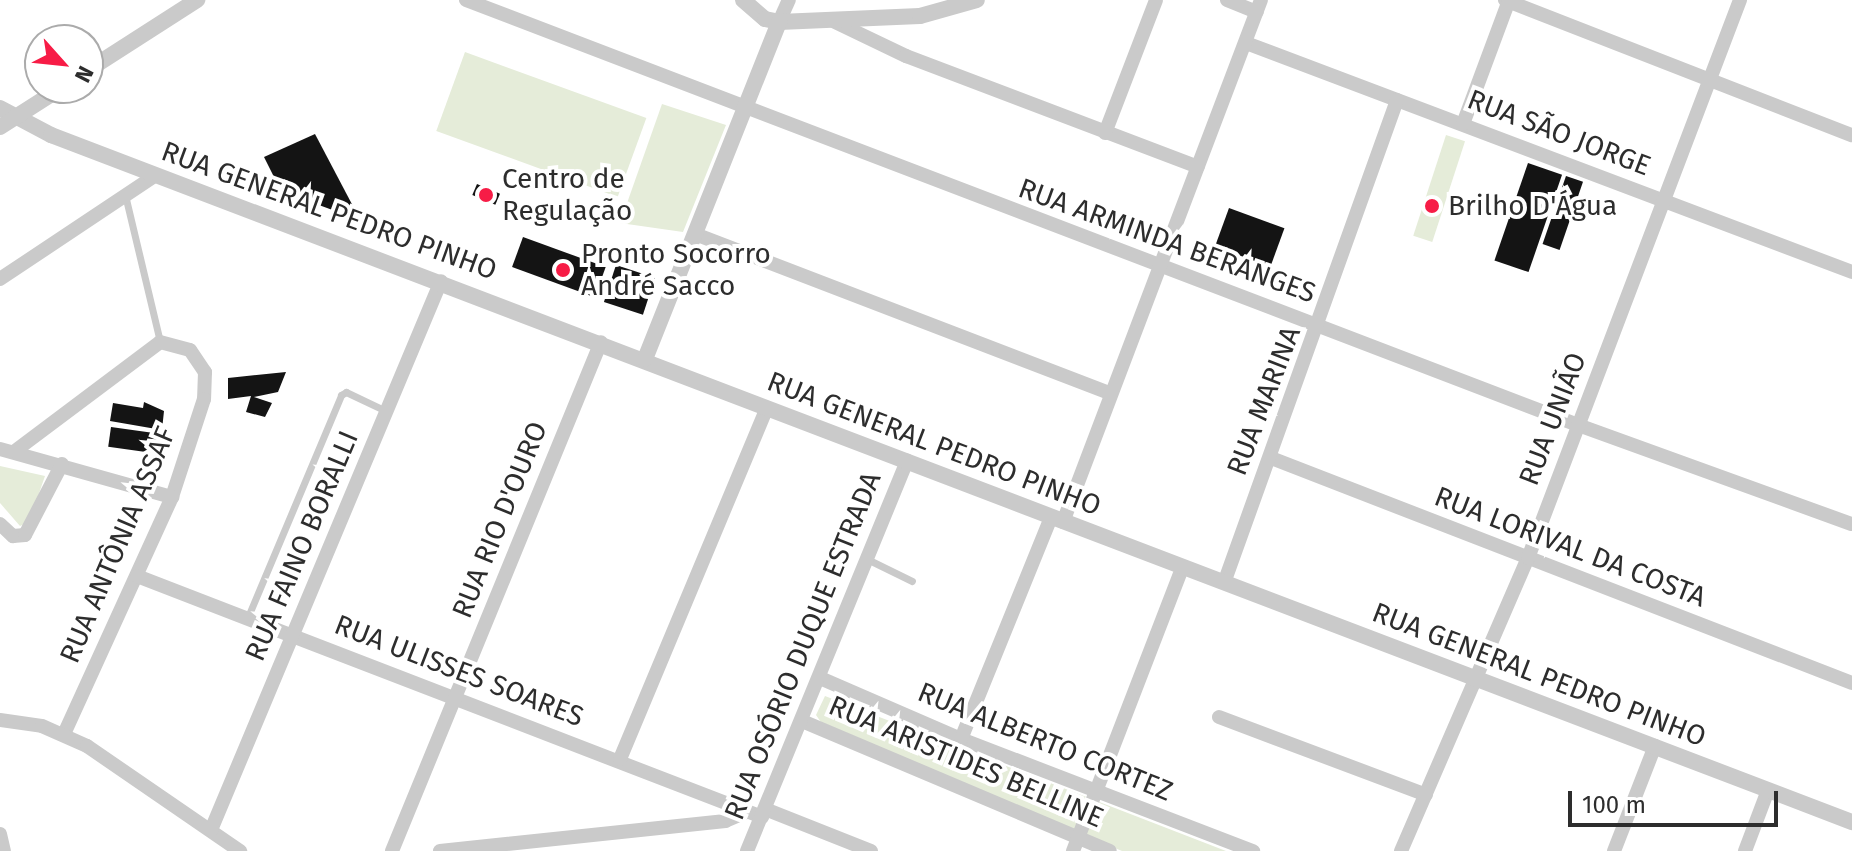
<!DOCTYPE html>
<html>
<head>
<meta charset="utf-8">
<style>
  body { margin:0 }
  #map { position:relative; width:1852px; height:851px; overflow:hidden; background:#fff; font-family:"Fira Sans",sans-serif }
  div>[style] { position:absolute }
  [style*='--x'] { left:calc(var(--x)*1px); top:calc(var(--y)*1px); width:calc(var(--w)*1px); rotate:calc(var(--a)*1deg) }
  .green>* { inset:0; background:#e5ecd9; transform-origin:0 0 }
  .building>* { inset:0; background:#141414; transform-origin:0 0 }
  .service>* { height:7px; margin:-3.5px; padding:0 3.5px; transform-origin:3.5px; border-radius:3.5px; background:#cacaca }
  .minor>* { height:14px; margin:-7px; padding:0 7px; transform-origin:7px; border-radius:7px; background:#cacaca }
  .tertiary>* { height:16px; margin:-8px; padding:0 8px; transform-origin:8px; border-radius:8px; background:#cacaca }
  .dots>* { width:22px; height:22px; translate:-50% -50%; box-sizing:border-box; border:4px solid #fff; border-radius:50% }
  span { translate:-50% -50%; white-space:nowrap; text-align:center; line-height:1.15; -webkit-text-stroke:8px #fff; paint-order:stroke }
  .street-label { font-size:28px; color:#2d2d2d }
  .poi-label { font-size:28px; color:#2d2d2d }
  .left { translate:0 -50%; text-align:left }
  .north { position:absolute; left:24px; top:24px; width:80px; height:80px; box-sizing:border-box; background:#fff; border:2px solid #ababab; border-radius:50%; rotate:117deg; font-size:22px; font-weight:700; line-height:32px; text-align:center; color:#2d2d2d }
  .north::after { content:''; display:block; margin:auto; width:28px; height:36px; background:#f71c46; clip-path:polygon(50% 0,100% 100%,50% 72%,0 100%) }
  .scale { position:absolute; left:1568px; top:791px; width:210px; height:36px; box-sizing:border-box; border:4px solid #2d2d2d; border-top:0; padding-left:10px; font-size:24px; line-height:28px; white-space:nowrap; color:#2d2d2d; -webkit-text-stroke:6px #fff; paint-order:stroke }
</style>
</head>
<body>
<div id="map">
  <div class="green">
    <i style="left:465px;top:52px;width:193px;height:84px;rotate:20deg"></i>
    <i style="clip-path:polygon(662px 104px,726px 125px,683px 232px,620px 223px)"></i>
    <i style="left:1446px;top:135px;width:20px;height:106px;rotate:18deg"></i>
    <i style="clip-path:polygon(0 466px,45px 476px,29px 522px,20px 526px,0 503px)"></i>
    <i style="clip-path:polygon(825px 696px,1226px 851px,1122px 851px,825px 728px,816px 715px)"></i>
  </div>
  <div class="building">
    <i style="clip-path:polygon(315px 134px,355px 210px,346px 215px,281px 191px,264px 157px)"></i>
    <i style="left:1528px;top:163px;width:36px;height:103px;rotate:19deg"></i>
    <i style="left:1566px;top:176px;width:18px;height:72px;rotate:19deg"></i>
    <i style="left:477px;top:184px;width:25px;height:12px;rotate:23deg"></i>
    <i style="left:1229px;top:208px;width:59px;height:41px;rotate:20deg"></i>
    <i style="left:523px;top:237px;width:88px;height:32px;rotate:20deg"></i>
    <i style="left:616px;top:265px;width:41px;height:39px;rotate:18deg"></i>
    <i style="clip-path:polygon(286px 372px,278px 392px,254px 397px,272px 403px,265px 417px,246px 412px,251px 396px,228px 399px,228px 378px)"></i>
    <i style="clip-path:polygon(144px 402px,164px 411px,162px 430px,110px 421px,113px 403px,143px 408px)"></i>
    <i style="left:111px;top:427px;width:56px;height:20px;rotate:8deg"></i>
  </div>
  <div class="service">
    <i style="--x:126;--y:199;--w:147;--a:76.6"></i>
    <i style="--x:867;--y:559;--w:50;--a:26.1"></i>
    <i style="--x:247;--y:619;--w:243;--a:-67.2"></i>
    <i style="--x:341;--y:395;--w:6;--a:-31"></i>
    <i style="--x:346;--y:392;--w:44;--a:25.4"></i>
  </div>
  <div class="minor">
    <i style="--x:466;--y:0;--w:1190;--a:20.92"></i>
    <i style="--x:1578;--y:425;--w:291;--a:19.9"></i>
    <i style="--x:1227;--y:0;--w:32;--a:22"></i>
    <i style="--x:1505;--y:0;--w:372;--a:21.3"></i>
    <i style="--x:779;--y:22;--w:24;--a:-66"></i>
    <i style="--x:835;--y:22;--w:79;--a:25.6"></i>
    <i style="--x:906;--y:56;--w:312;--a:20.8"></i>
    <i style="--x:1246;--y:43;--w:648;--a:20.7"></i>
    <i style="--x:1463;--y:124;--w:132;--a:-69.6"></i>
    <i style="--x:1105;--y:133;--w:142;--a:-69"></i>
    <i style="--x:695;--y:234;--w:443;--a:21"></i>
    <i style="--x:0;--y:279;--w:187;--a:-33.7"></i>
    <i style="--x:0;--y:449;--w:179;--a:15.6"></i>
    <i style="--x:15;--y:451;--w:181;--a:-36.9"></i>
    <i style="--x:160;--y:342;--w:31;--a:15"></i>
    <i style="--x:190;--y:350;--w:27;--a:56"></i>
    <i style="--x:205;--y:372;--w:27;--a:92"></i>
    <i style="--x:204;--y:399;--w:103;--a:108.1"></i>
    <i style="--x:172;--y:497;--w:260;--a:114.5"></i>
    <i style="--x:1271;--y:458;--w:623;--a:21.17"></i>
    <i style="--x:1063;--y:522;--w:558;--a:-69.23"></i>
    <i style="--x:0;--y:524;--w:18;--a:43"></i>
    <i style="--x:13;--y:536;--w:12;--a:-5"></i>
    <i style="--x:25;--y:535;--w:80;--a:-62.5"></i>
    <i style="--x:137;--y:576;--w:670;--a:21.09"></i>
    <i style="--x:1224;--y:583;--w:513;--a:-70.29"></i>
    <i style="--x:820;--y:678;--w:154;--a:23.4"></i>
    <i style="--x:961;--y:739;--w:313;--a:21"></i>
    <i style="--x:1219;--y:717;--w:221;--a:20.6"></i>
    <i style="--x:0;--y:720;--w:42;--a:8.1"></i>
    <i style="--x:42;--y:726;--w:49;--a:24"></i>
    <i style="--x:87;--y:746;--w:186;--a:34.5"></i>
    <i style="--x:802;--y:721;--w:334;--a:22.9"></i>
    <i style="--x:961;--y:739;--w:240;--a:-67.9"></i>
    <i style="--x:620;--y:759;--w:381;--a:-67.3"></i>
    <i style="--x:765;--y:809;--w:114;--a:21.6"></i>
    <i style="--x:211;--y:830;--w:595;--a:-67.27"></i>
    <i style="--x:0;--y:834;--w:17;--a:77"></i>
    <i style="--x:392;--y:851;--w:550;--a:-67.68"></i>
    <i style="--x:440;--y:851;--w:287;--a:-6"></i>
    <i style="--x:725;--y:821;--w:23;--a:-23"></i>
    <i style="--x:747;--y:851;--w:422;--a:-67.7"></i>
    <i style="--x:1073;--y:851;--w:303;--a:-68.9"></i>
    <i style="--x:1401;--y:851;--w:319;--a:-66.6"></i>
    <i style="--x:1528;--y:558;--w:597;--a:-69.2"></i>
    <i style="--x:1614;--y:851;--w:113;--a:-68.7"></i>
    <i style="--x:1745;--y:851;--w:65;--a:-69.3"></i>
  </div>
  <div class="tertiary">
    <i style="--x:743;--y:0;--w:29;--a:41"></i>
    <i style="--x:765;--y:19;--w:14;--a:12"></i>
    <i style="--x:779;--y:22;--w:141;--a:-2.4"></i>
    <i style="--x:920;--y:16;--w:59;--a:-15.7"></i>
    <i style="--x:88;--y:70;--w:130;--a:-32.7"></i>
    <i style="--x:0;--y:108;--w:58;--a:27.9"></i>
    <i style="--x:51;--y:135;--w:1928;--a:20.88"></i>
    <i style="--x:0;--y:127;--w:72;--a:-32.6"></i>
    <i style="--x:645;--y:359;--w:363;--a:-68.3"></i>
  </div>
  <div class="dots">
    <i style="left:486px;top:195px;background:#f71c46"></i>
    <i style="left:1432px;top:206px;background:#f71c46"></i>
    <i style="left:563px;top:270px;background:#f71c46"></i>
  </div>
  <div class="street-label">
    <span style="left:1559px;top:133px;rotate:21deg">RUA SÃO JORGE</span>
    <span style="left:329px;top:211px;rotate:20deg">RUA GENERAL PEDRO PINHO</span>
    <span style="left:1167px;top:241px;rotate:20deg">RUA ARMINDA BERANGES</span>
    <span style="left:1264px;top:401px;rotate:-69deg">RUA MARINA</span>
    <span style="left:1553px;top:419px;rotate:-69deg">RUA UNIÃO</span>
    <span style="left:934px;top:444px;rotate:21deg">RUA GENERAL PEDRO PINHO</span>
    <span style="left:500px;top:520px;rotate:-68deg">RUA RIO D'OURO</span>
    <span style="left:118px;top:545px;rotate:-67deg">RUA ANTÔNIA ASSAF</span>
    <span style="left:302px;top:546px;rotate:-67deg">RUA FAINO BORALLI</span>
    <span style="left:1570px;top:547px;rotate:21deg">RUA LORIVAL DA COSTA</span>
    <span style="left:803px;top:646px;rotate:-68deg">RUA OSÓRIO DUQUE ESTRADA</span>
    <span style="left:459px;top:671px;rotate:21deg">RUA ULISSES SOARES</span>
    <span style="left:1539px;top:675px;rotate:21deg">RUA GENERAL PEDRO PINHO</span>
    <span style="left:1045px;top:742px;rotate:22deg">RUA ALBERTO CORTEZ</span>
    <span style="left:966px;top:762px;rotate:23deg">RUA ARISTIDES BELLINE</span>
  </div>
  <div class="poi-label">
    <span class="left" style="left:502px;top:195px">Centro de<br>Regulação</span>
    <span class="left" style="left:1448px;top:206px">Brilho D'Água</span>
    <span class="left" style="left:581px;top:270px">Pronto Socorro<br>André Sacco</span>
  </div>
  <div class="north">N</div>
  <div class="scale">100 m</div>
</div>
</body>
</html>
